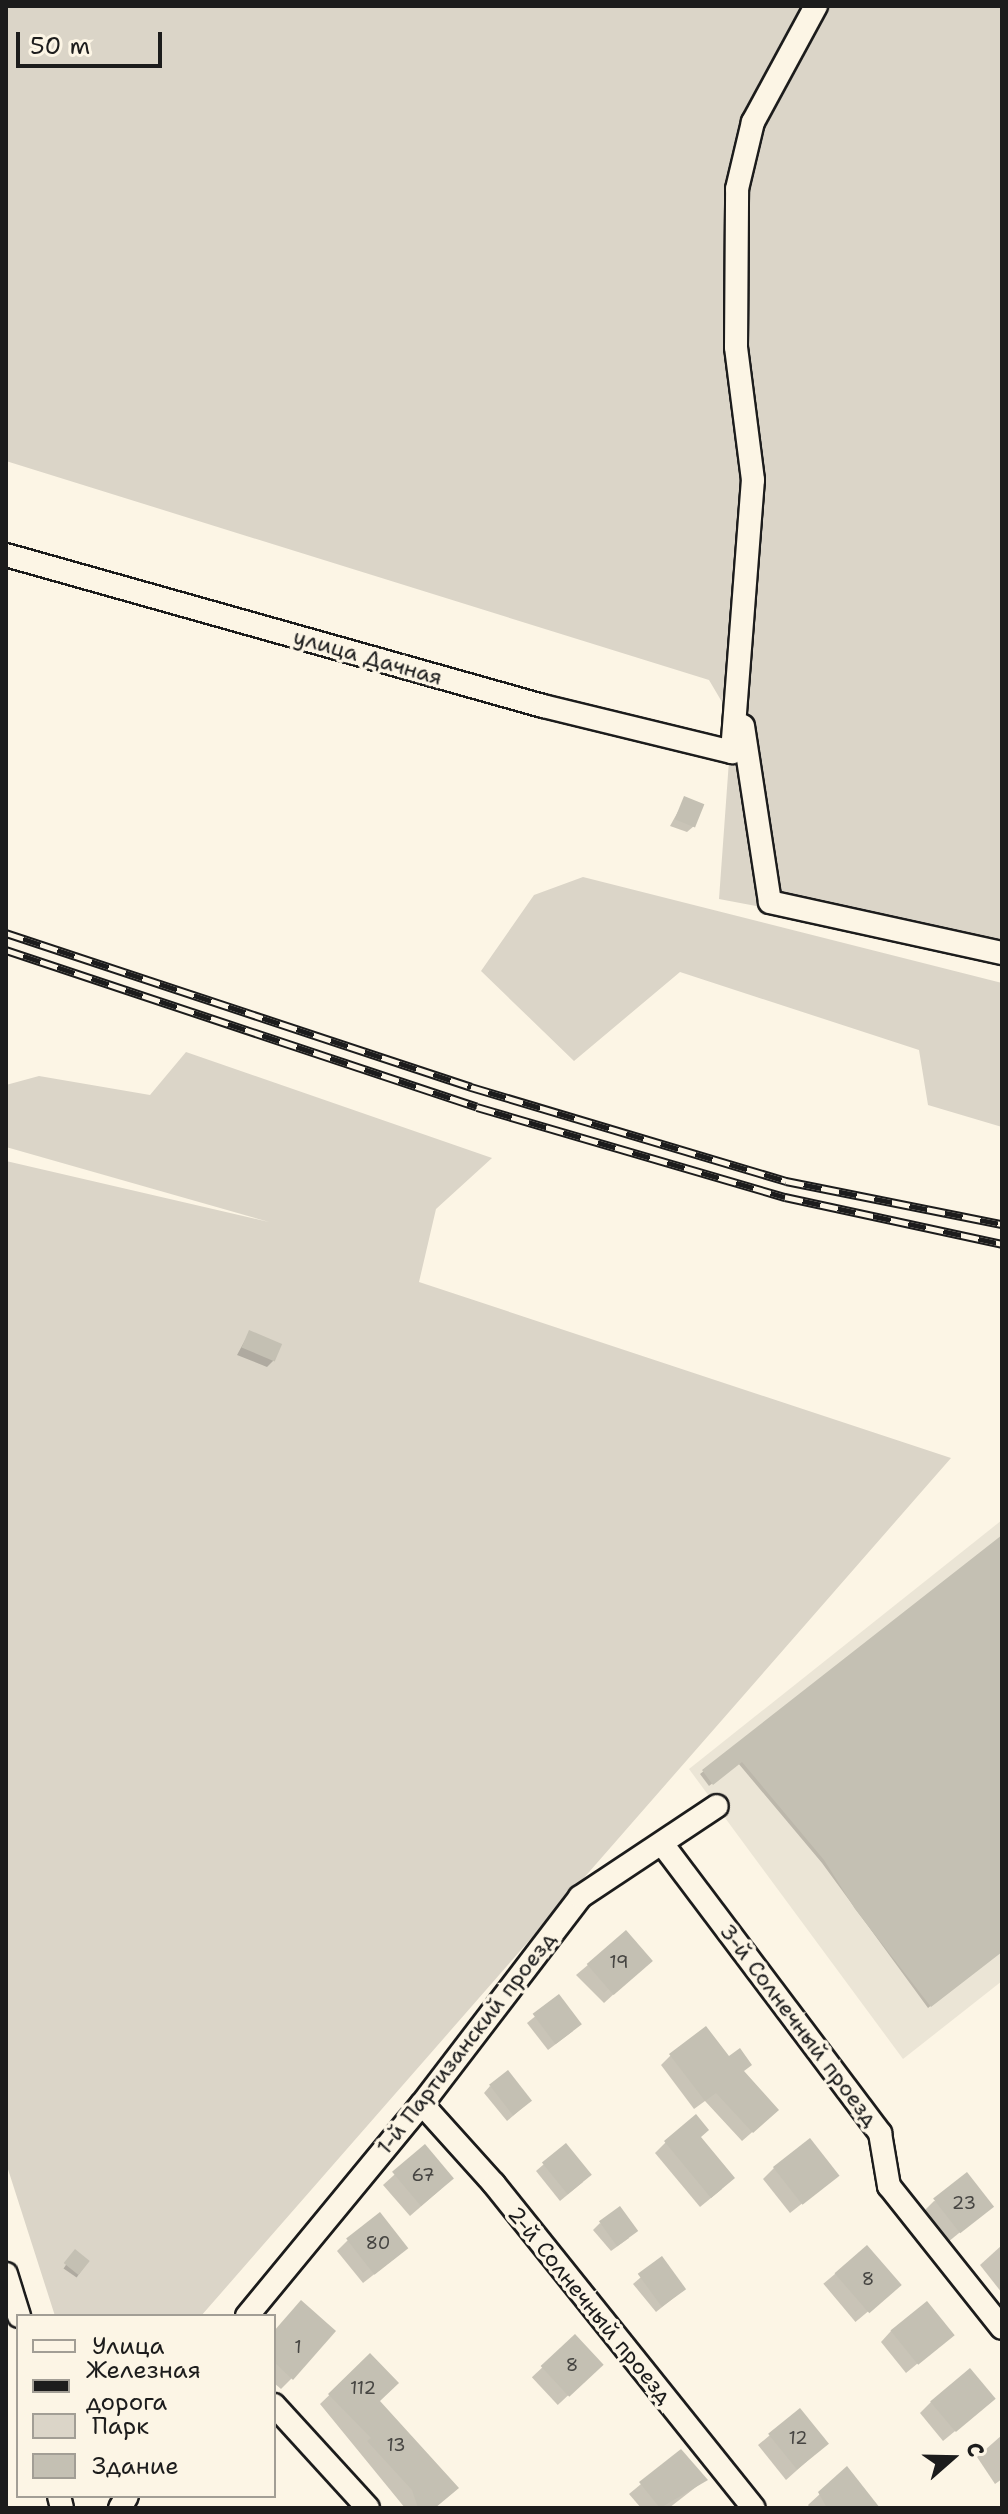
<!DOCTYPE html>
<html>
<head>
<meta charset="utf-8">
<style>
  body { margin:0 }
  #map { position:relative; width:1008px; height:2514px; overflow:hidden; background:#fcf5e5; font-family:"Shantell Sans",sans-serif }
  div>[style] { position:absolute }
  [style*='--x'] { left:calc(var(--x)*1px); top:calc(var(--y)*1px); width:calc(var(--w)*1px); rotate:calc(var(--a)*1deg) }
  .built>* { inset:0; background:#ebe5d6 }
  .green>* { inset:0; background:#dbd5c8 }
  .shadow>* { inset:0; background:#0003; transform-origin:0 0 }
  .building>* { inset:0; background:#c4c0b3; transform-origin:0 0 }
  .roads { filter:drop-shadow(2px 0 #1c1c1c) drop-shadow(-2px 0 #1c1c1c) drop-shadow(0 2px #1c1c1c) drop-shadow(0 -2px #1c1c1c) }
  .minor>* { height:22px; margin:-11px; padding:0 11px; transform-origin:11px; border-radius:11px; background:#fcf5e5 }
  .rail>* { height:9px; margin-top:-4.5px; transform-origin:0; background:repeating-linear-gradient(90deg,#fcf5e5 0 18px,#1c1c1c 0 36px); box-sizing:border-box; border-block:2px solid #1c1c1c }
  span { translate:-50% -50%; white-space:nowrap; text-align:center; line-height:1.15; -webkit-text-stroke:7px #fcf5e5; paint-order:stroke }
  .number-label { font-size:18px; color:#464542 }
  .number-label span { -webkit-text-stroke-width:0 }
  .street-label { font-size:22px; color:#1c1c1c }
  .frame { position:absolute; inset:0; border:8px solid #1c1c1c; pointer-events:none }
  .legend { position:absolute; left:16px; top:2314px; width:260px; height:184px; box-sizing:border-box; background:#fcf5e5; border:2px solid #a29e95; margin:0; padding:10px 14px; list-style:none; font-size:24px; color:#1c1c1c }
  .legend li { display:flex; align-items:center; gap:16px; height:40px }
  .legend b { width:40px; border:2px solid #a29e95 }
  .north { position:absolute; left:912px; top:2418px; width:80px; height:80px; -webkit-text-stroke:6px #fcf5e5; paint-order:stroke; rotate:70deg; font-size:22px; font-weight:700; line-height:32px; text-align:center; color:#1c1c1c }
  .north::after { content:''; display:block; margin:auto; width:28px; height:36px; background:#1c1c1c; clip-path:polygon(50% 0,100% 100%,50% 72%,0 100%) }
  .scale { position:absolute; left:16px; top:32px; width:146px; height:36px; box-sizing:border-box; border:4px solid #1c1c1c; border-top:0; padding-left:10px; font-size:24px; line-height:28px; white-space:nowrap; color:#1c1c1c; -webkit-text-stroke:6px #fcf5e5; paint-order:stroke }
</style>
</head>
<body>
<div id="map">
  <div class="built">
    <i style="clip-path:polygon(1002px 1520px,1002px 1981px,903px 2059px,689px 1769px)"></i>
  </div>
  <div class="green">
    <i style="clip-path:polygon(6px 6px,1002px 6px,1002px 952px,719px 899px,732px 719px,709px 680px,6px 461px)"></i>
    <i style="clip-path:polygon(583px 877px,1002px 983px,1002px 1127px,928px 1105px,919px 1050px,680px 972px,574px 1061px,481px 971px,534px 895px)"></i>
    <i style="clip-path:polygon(186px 1052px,492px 1158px,436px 1209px,419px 1282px,951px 1458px,201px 2316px,55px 2316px,6px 2163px,6px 1161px,269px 1222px,6px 1147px,6px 1085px,39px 1076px,150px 1095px)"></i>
  </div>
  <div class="shadow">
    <i style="clip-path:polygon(685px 799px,694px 826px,687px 832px,670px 826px)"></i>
    <i style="clip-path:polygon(249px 1333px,274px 1360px,267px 1367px,237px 1355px)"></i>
    <i style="clip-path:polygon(1002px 1538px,1002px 1950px,928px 2008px,822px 1863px,738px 1763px,709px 1786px,700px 1774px)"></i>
    <i style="clip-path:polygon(626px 1933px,639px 1971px,604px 2003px,576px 1975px)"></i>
    <i style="clip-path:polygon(559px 1997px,573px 2031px,548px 2050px,527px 2023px)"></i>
    <i style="clip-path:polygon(671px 2055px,742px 2072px,767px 2119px,742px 2141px,705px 2101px,694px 2109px,661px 2065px)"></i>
    <i style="clip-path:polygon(490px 2086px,530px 2101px,507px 2121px,484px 2093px)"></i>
    <i style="clip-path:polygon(699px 2138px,722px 2189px,700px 2207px,655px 2153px,666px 2142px)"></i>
    <i style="clip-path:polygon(566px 2145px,583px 2182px,560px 2201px,536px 2171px)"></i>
    <i style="clip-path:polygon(425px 2147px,441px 2189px,410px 2216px,383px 2185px)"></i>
    <i style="clip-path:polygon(774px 2168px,837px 2176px,790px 2213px,763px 2179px)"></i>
    <i style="clip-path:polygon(934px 2201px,991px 2207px,948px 2242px,924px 2211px)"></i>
    <i style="clip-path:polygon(600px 2223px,629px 2238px,611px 2251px,593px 2230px)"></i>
    <i style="clip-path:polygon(348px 2240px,395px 2258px,363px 2283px,337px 2251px)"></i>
    <i style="clip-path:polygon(1002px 2245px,1002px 2293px,980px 2265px)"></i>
    <i style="left:867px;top:2247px;width:50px;height:57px;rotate:50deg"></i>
    <i style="left:75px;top:2252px;width:16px;height:20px;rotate:35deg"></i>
    <i style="clip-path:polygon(662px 2259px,676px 2296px,656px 2312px,633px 2284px)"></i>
    <i style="clip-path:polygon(891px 2331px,952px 2335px,906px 2373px,881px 2342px)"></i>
    <i style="clip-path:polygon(274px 2332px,292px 2378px,281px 2389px,274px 2383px)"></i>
    <i style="left:575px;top:2337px;width:38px;height:59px;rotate:47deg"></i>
    <i style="clip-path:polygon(370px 2356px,377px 2401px,437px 2508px,405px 2508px,320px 2404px)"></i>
    <i style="clip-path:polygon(994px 2399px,943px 2441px,920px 2413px,931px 2402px)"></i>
    <i style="clip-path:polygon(800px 2410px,815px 2454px,786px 2480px,758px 2445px)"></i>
    <i style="clip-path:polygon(1002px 2435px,1002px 2479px,995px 2484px,977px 2457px)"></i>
    <i style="clip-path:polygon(681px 2451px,705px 2480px,669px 2508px,641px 2508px,629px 2494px)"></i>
    <i style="clip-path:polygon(847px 2469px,878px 2508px,810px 2508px,808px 2505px)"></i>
  </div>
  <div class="building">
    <i style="left:684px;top:796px;width:22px;height:25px;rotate:22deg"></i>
    <i style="left:249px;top:1330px;width:36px;height:19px;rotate:23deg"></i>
    <i style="clip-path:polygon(1002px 1535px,1002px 1952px,931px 2007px,855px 1909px,824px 1860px,742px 1762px,713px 1785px,702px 1770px)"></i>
    <i style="left:626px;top:1930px;width:41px;height:52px;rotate:49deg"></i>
    <i style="left:559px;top:1994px;width:38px;height:33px;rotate:53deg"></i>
    <i style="clip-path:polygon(706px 2026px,729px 2056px,740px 2048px,752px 2065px,744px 2071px,779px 2110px,753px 2133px,716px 2093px,705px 2101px,669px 2054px)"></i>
    <i style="left:508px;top:2070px;width:39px;height:24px;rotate:52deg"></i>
    <i style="clip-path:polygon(696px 2114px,709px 2130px,701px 2137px,735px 2178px,711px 2198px,664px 2141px)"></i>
    <i style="left:810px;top:2138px;width:48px;height:47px;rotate:52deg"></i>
    <i style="left:566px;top:2143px;width:41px;height:31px;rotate:51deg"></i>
    <i style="left:425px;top:2144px;width:45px;height:43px;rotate:50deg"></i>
    <i style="left:967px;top:2172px;width:44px;height:43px;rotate:52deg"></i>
    <i style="left:620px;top:2206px;width:31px;height:26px;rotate:54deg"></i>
    <i style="left:380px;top:2212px;width:46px;height:43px;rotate:52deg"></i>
    <i style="left:867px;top:2245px;width:53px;height:43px;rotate:49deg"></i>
    <i style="left:75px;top:2249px;width:19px;height:18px;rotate:39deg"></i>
    <i style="left:662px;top:2256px;width:41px;height:30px;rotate:54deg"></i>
    <i style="clip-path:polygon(301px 2300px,336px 2331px,293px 2380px,274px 2362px,274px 2331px)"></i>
    <i style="left:927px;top:2301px;width:44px;height:47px;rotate:51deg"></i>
    <i style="left:575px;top:2334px;width:42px;height:47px;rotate:47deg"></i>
    <i style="clip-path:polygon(370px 2353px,399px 2383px,380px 2401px,459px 2488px,435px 2508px,418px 2508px,412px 2490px,367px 2441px,371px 2438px,328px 2394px)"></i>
    <i style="left:970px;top:2368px;width:40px;height:52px;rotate:50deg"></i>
    <i style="left:800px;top:2408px;width:46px;height:41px;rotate:51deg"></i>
    <i style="clip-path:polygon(681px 2449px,708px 2480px,660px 2508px,639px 2482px)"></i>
    <i style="clip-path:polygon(847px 2466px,880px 2508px,827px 2508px,818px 2492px)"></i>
  </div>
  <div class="roads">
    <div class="minor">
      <i style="--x:6;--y:555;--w:558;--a:15.71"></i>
      <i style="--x:543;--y:706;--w:195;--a:13.7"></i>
      <i style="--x:732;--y:752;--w:273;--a:-85.6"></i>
      <i style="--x:753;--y:480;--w:134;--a:-97.3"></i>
      <i style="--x:736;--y:347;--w:158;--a:-89.6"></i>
      <i style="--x:737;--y:189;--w:69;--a:-76.6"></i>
      <i style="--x:753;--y:122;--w:132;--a:-61.5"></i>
      <i style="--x:743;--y:726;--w:178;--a:81.3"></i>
      <i style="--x:770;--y:902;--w:238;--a:12.4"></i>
      <i style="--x:663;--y:1845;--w:361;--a:53"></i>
      <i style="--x:880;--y:2133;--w:54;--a:80.4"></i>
      <i style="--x:889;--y:2186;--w:181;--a:51.5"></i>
      <i style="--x:422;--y:2104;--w:108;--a:48"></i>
      <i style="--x:494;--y:2184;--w:415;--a:51.3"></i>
      <i style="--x:6;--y:2274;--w:44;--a:72.8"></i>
      <i style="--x:247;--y:2316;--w:275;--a:-50.5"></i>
      <i style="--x:422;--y:2104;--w:260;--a:-52.6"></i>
      <i style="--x:580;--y:1897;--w:164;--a:-33.6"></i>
      <i style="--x:274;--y:2405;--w:139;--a:47.6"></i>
      <i style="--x:59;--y:2496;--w:12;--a:76"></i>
      <i style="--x:120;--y:2508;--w:14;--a:-60"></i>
    </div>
  </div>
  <div class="rail">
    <i style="--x:6;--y:933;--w:490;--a:18.3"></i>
    <i style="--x:471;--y:1087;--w:329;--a:16.6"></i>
    <i style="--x:786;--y:1181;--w:220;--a:11.3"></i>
    <i style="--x:6;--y:950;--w:496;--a:18.4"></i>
    <i style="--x:477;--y:1107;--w:321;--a:16.3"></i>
    <i style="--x:785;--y:1197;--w:222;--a:12.2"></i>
  </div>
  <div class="number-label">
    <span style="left:619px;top:1962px">19</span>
    <span style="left:423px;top:2175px">67</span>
    <span style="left:964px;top:2203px">23</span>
    <span style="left:378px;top:2243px">80</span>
    <span style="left:868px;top:2279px">8</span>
    <span style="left:298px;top:2347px">1</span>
    <span style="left:572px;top:2365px">8</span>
    <span style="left:363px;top:2388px">112</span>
    <span style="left:798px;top:2438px">12</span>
    <span style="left:396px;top:2445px">13</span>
  </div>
  <div class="street-label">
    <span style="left:368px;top:657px;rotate:16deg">улица Дачная</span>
    <span style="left:799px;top:2025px;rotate:53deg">3-й Солнечный проезд</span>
    <span style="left:466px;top:2043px;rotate:-52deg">1-й Партизанский проезд</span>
    <span style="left:590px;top:2305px;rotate:51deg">2-й Солнечный проезд</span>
  </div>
  <div class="frame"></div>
  <ul class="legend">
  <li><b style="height:10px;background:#fcf5e5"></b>Улица</li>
  <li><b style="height:10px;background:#1c1c1c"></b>Железная дорога</li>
  <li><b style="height:22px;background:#dbd5c8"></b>Парк</li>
  <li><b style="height:22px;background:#c4c0b3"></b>Здание</li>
  </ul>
  <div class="north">С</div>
  <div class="scale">50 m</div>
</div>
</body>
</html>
